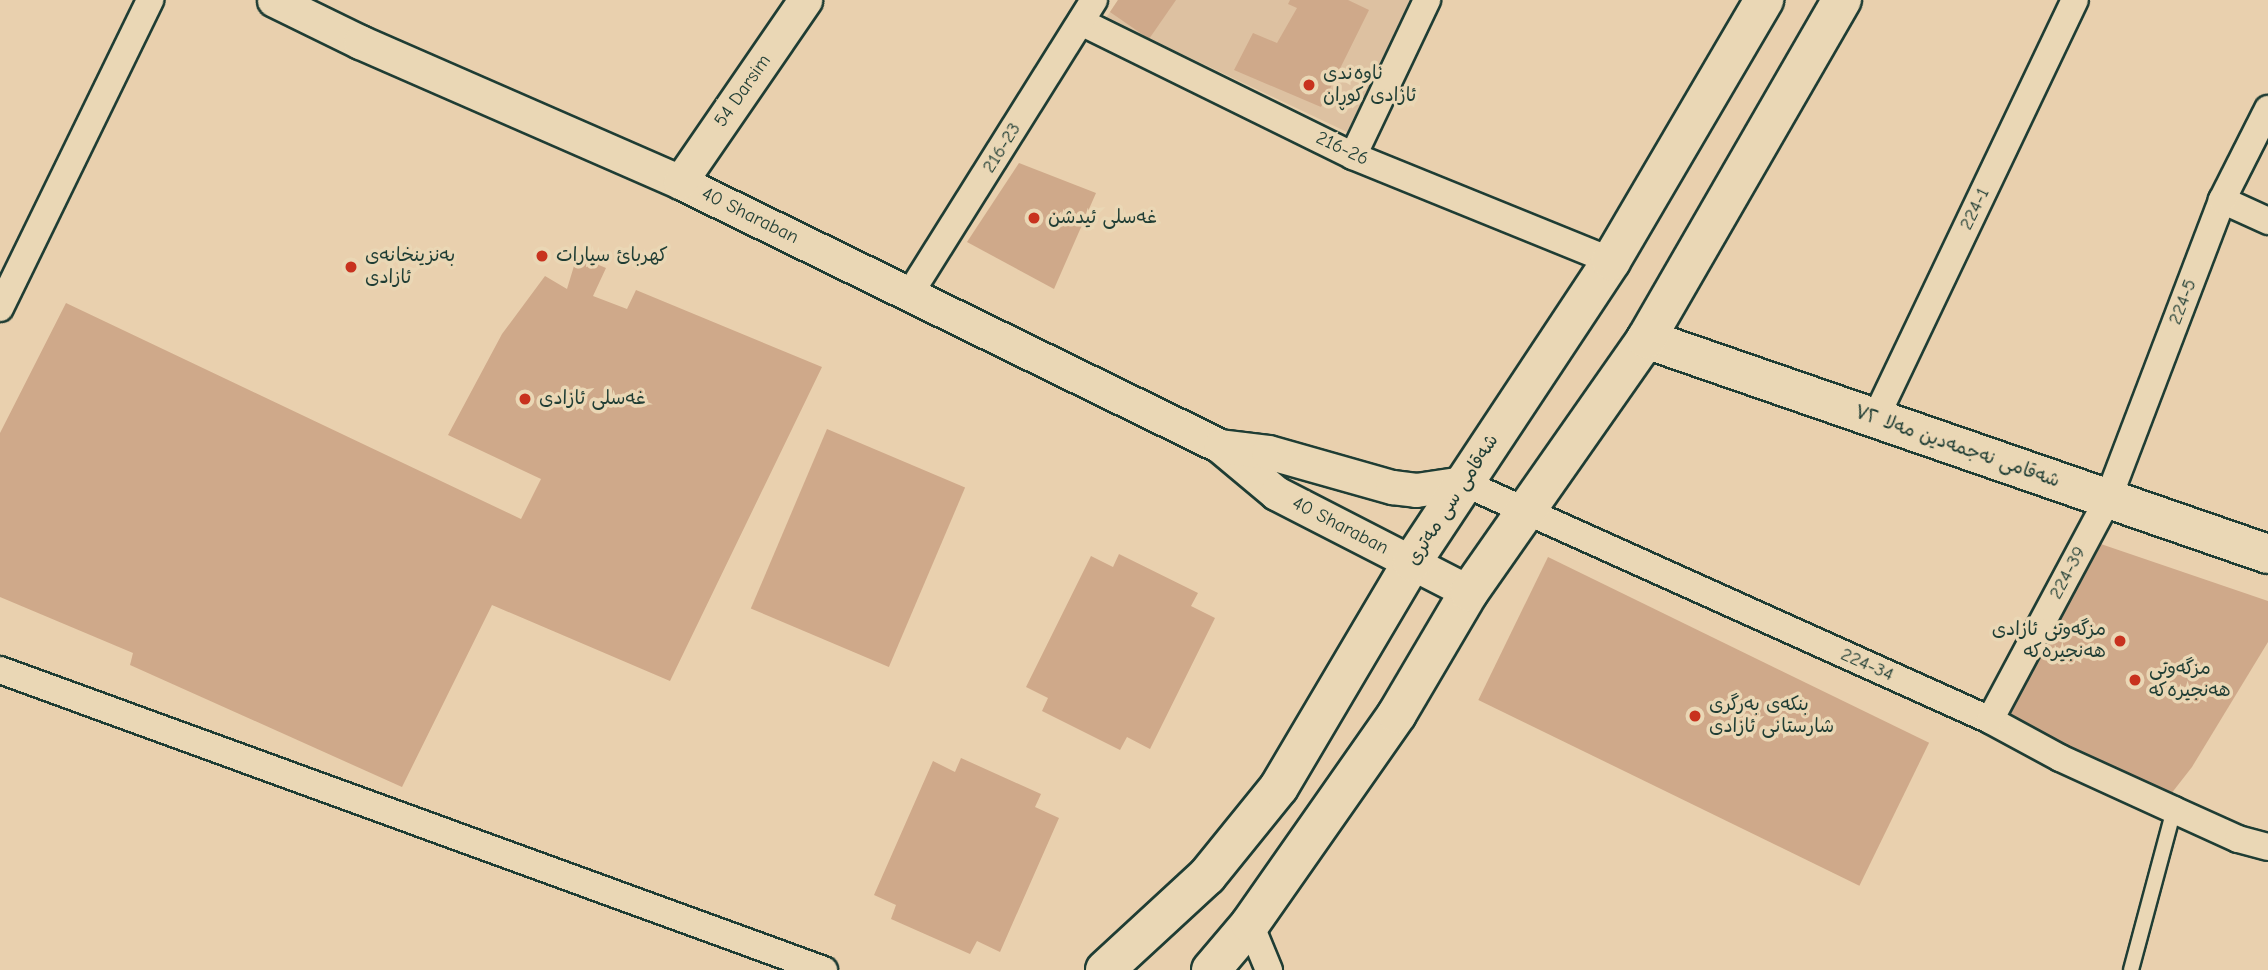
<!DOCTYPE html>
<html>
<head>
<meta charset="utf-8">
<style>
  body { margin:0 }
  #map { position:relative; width:2268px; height:970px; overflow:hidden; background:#e9d0ae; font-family:"Comic Neue","Playpen Sans Arabic",sans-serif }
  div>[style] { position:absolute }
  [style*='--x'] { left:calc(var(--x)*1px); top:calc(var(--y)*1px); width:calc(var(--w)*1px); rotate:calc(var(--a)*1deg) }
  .built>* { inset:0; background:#ddc1a1 }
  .building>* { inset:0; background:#cfa98a; transform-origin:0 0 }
  .roads { filter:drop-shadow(2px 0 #1f3d34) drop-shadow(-2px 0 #1f3d34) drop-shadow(0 2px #1f3d34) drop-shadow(0 -2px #1f3d34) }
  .service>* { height:14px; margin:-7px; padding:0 7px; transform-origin:7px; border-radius:7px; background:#ead7b5 }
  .minor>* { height:26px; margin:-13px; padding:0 13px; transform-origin:13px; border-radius:13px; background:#ead7b5 }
  .tertiary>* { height:33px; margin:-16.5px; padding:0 16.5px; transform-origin:16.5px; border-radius:16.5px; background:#ead7b5 }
  .secondary>* { height:38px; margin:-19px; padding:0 19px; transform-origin:19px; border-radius:19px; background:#ead7b5 }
  .dots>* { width:19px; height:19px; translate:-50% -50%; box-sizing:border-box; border:4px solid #ead7b5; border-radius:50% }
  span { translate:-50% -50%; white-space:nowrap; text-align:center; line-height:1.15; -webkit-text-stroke:7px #ead7b5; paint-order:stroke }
  .poi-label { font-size:19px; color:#1f3d34 }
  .left { translate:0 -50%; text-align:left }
  .right { translate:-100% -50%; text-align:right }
  .street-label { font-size:19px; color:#1f3d34 }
</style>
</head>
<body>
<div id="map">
  <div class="built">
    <i style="clip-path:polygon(1118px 0,1412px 0,1347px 132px,1106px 18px)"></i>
  </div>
  <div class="building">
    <i style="clip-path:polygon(1118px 0,1176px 0,1149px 39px,1110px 12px)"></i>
    <i style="clip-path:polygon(1290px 0,1348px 0,1369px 10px,1321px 107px,1234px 70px,1253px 33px,1277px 43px,1297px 8px,1288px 4px)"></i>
    <i style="clip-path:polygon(1019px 163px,1096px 193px,1054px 289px,967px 242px)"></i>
    <i style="clip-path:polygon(577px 256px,606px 268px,593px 296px,627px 309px,636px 290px,822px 367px,670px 681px,492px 605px,402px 787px,130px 665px,133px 653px,0 597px,0 433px,66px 303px,521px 519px,541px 479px,448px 435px,502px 334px,545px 276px,567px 289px)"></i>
    <i style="left:827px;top:429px;width:150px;height:195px;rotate:23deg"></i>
    <i style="clip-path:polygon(2095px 542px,2268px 601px,2268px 642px,2192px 767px,2167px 799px,2005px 718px)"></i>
    <i style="clip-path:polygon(1119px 554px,1198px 593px,1191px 606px,1215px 618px,1150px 749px,1127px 737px,1120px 750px,1042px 711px,1048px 698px,1026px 687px,1091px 556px,1113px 567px)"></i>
    <i style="left:1548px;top:557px;width:424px;height:159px;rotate:26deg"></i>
    <i style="clip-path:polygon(961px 758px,1041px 794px,1035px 807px,1059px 818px,1000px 952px,977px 941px,970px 954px,891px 919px,896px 905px,874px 895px,933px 761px,955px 772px)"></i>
  </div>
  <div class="roads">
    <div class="service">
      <i style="--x:2131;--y:970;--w:166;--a:-75"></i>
    </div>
    <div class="minor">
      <i style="--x:1081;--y:22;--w:303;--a:26.2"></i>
      <i style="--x:1353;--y:156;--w:279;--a:22.1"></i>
      <i style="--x:1353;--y:156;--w:173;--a:-64.6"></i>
      <i style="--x:2222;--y:200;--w:51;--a:24.5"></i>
      <i style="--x:909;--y:295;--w:348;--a:-57.9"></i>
      <i style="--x:0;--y:308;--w:343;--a:-64"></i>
      <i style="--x:1875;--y:419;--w:464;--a:-64.5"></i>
      <i style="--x:1464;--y:483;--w:577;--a:24.25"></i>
      <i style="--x:1990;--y:720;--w:80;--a:28.5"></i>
      <i style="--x:2060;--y:758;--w:125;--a:24.5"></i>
      <i style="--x:2174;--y:810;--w:70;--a:24.4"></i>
      <i style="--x:2238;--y:839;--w:31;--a:15"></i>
      <i style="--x:0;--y:670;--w:877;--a:20.01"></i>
      <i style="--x:1990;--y:720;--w:251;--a:-61.9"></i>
      <i style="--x:2108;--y:499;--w:320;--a:-69.1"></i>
      <i style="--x:2222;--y:200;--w:102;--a:-63.2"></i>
      <i style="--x:1250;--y:924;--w:50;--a:67.6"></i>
    </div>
    <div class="tertiary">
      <i style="--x:274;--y:0;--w:96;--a:26"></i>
      <i style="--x:360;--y:42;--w:349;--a:23.6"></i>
      <i style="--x:680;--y:182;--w:601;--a:26.05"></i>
      <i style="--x:1220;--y:446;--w:73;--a:40"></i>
      <i style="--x:1276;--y:493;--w:217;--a:27.2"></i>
      <i style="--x:680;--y:182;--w:221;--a:-55.5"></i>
      <i style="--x:1220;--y:446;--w:48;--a:7.1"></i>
      <i style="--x:1268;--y:452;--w:129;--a:15.8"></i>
      <i style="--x:1392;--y:487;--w:24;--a:7"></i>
      <i style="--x:1416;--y:490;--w:49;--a:-8.3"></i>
    </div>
    <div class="secondary">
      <i style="--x:1646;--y:339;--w:658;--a:19.07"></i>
      <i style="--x:1105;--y:970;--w:139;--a:-42.7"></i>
      <i style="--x:1207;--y:876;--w:114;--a:-51"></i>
      <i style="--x:1279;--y:787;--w:261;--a:-59.4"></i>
      <i style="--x:1412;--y:562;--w:361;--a:-56.5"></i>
      <i style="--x:1611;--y:261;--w:303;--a:-59.6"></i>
      <i style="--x:1211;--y:970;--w:60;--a:-49.7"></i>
      <i style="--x:1250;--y:924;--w:256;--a:-55"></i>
      <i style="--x:1397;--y:714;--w:142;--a:-59.5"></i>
      <i style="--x:1469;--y:592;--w:309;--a:-55"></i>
      <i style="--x:1646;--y:339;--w:392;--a:-60"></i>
    </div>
  </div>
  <div class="dots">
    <i style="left:1309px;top:85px;background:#c8321e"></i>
    <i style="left:1034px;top:218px;background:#c8321e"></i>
    <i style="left:542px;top:256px;background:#c8321e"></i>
    <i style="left:351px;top:267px;background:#c8321e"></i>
    <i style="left:525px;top:399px;background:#c8321e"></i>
    <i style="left:2120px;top:641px;background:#c8321e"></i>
    <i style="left:2135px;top:680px;background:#c8321e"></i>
    <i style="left:1695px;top:716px;background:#c8321e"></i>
  </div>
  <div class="poi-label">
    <span class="left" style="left:1323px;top:85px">ناوەندی<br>ئازادی کوڕان</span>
    <span class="left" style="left:1048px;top:218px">غەسلی ئیدشن</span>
    <span class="left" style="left:365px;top:267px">بەنزینخانەی<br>ئازادی</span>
    <span class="left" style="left:556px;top:256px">کهربائ سیارات</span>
    <span class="left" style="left:539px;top:399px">غەسلی ئازادی</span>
    <span class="right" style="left:2106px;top:641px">مزگه‌وتی ئازادی<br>هه‌نجیره‌که</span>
    <span class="left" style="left:2149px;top:680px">مزگەوتی<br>ھەنجیرەکە</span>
    <span class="left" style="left:1709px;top:716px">بنکەی بەرگری<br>شارستانی ئازادی</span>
  </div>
  <div class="street-label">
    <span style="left:743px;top:91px;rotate:-55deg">54 Darsim</span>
    <span style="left:1002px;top:148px;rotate:-58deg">216-23</span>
    <span style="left:1342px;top:149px;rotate:25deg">216-26</span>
    <span style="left:1975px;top:209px;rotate:-64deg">224-1</span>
    <span style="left:750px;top:216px;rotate:26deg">40 Sharaban</span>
    <span style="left:2183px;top:302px;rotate:-69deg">224-5</span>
    <span style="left:1957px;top:447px;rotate:19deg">شەقامی نەجمەدین مەلا ٧٢</span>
    <span style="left:1453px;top:500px;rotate:-57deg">شەقامی سی مەتری</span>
    <span style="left:1340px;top:526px;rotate:27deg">40 Sharaban</span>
    <span style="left:2068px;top:573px;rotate:-62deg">224-39</span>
    <span style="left:1867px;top:665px;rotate:24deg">224-34</span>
  </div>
</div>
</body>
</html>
